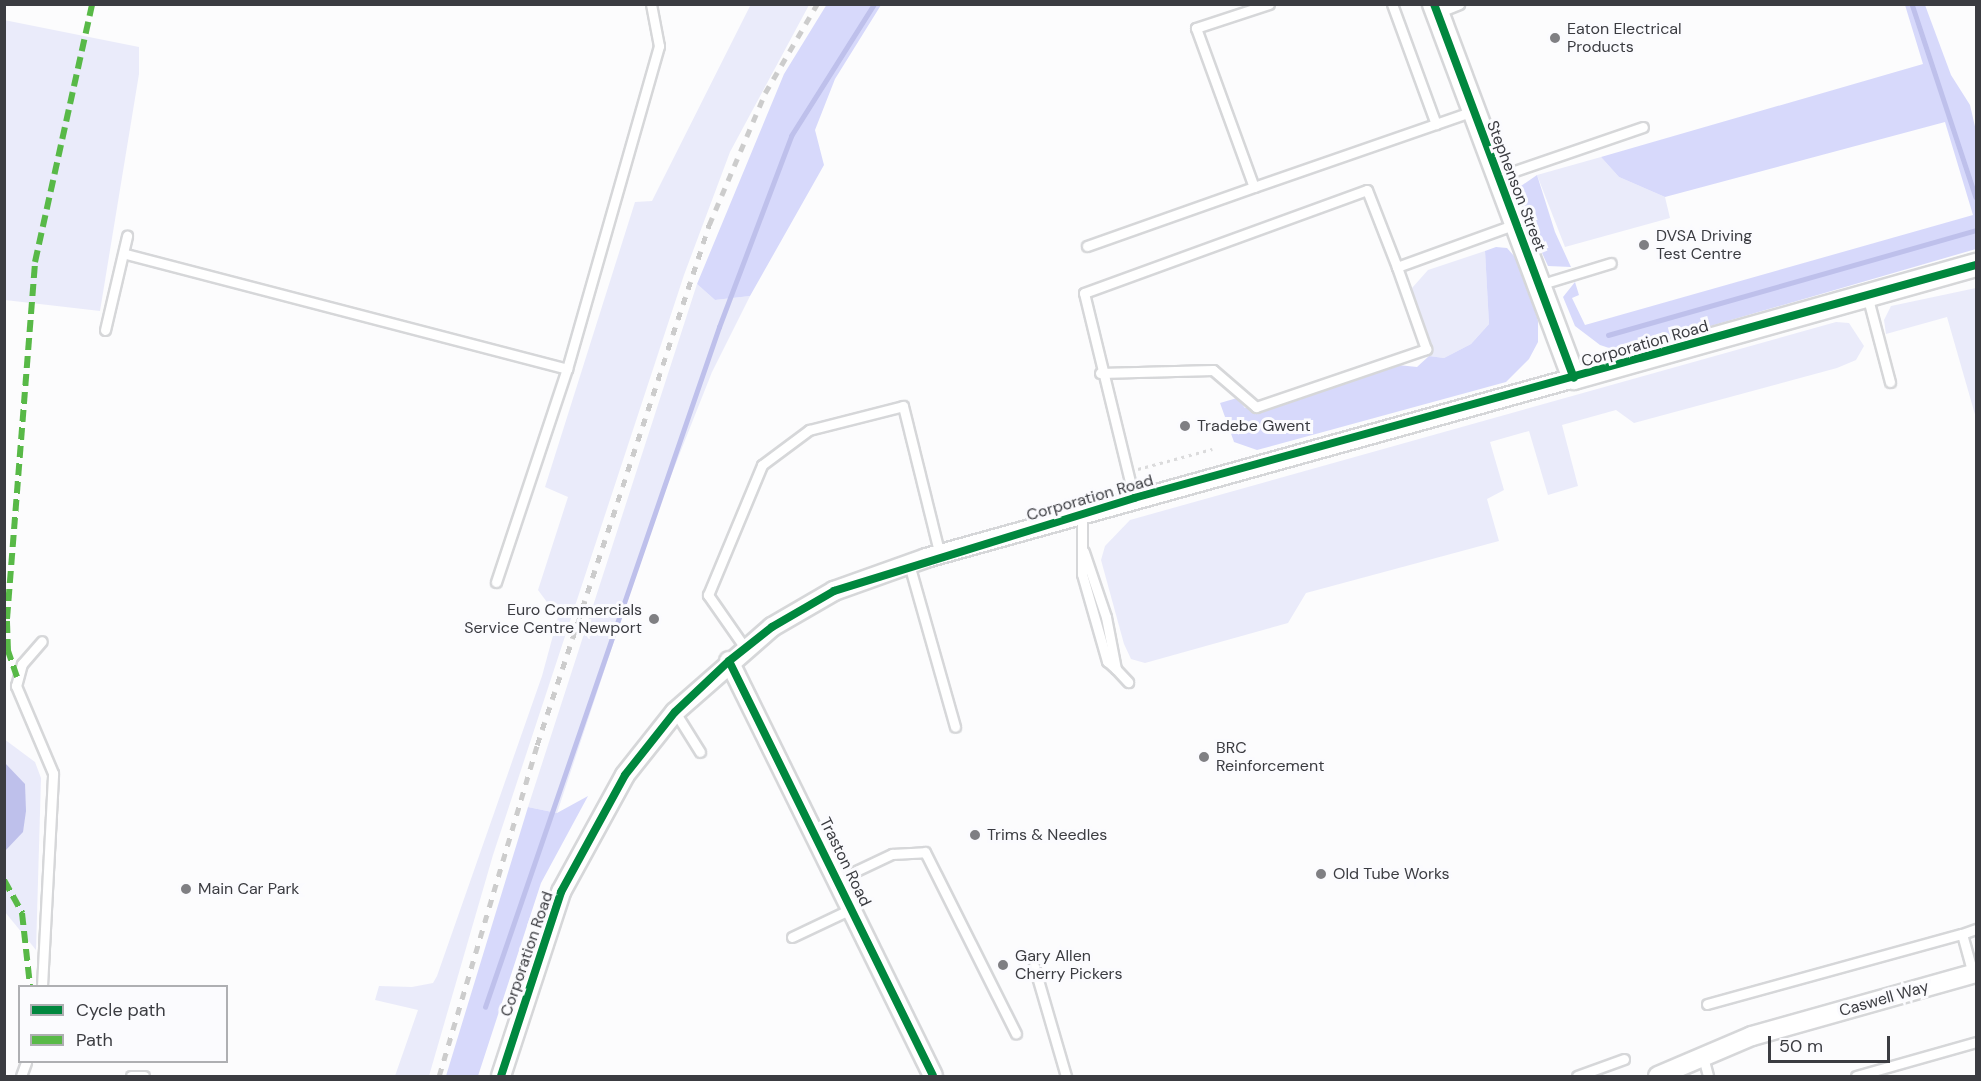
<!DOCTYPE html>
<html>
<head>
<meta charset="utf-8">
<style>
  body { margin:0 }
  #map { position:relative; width:1981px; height:1081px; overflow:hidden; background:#fcfcfd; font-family:"DM Sans",sans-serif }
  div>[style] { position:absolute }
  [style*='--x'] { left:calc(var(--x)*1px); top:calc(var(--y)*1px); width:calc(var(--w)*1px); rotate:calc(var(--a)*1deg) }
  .green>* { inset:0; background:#eaebfa }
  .forest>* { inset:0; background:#d7d9fb }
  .water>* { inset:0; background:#bec0eb }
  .stream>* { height:4.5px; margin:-2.25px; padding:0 2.25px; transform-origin:2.25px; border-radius:2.25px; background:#bec0eb }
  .path>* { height:3px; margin-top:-1.5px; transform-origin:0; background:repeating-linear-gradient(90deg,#dbdbdc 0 3px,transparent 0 7.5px) }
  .roads { filter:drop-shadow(2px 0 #d6d7d9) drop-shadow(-2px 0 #d6d7d9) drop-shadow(0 2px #d6d7d9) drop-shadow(0 -2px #d6d7d9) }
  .service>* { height:9px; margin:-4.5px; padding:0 4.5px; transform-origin:4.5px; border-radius:4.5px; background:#fff }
  .minor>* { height:18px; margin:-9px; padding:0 9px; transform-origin:9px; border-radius:9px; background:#fff }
  .tertiary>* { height:22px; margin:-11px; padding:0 11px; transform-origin:11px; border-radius:11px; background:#fff }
  .rail>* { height:4.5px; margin-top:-2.25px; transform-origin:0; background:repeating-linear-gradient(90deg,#ccc 0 8px,transparent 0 16px) }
  .quiet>* { height:6px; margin-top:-3px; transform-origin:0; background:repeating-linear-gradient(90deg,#58b947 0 12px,transparent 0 18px) }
  .cycleway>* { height:8px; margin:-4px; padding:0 4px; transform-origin:4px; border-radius:4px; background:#00873e }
  .dots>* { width:16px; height:16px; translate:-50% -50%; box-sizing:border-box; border:3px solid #fbfbfe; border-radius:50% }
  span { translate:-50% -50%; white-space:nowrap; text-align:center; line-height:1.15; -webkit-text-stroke:6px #fbfbfe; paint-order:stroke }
  .poi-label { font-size:16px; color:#3b3c41 }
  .left { translate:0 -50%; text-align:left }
  .right { translate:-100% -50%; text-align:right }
  .street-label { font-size:16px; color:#3b3c41 }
  .frame { position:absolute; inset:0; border:6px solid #3b3c41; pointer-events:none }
  .legend { position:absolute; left:18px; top:985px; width:210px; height:78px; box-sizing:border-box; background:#fbfbfe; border:2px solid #aeafb2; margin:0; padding:8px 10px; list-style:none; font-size:18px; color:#3b3c41 }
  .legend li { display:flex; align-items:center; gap:12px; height:30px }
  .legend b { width:30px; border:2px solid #aeafb2 }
  .scale { position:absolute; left:1768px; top:1036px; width:122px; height:27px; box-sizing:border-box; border:3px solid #3b3c41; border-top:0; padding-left:8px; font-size:18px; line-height:21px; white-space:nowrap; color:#3b3c41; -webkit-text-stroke:4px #fbfbfe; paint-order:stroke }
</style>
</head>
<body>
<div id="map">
  <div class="green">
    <i style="clip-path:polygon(751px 4px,809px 5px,730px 152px,684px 275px,493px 855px,429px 1076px,395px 1076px,418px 1010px,375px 1000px,379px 986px,412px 987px,433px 983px,437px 976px,542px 676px,558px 617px,538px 590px,568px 497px,545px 487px,635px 202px,652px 201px)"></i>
    <i style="clip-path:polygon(4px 20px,139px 47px,139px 74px,100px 311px,5px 300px)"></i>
    <i style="clip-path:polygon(1601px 157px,1619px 177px,1665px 197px,1670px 218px,1565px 247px,1537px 175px)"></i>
    <i style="clip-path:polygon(1485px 251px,1489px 324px,1471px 344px,1444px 358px,1429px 356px,1412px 288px,1428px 270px)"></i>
    <i style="clip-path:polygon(697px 284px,715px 300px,750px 296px,712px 372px,659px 506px,557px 813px,528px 807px)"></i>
    <i style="clip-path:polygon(1976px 288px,1976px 418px,1947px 317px,1886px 334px,1884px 320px,1891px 306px)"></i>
    <i style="clip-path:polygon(1836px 322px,1849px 323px,1864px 346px,1856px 360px,1837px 368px,1634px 423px,1616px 410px,1562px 425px,1578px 486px,1548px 495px,1529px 431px,1490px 442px,1504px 490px,1487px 499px,1499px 541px,1306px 593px,1288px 623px,1145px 663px,1131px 659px,1124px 644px,1101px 560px,1105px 546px,1130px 520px)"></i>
    <i style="clip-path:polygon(4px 739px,35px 762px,41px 778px,36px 950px,5px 912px)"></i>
  </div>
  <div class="forest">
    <i style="clip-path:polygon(827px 4px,881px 5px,835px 79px,815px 130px,824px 165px,750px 296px,715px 300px,697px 284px,784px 74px)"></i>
    <i style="clip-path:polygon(1905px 5px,1925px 5px,1951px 75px,1970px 105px,1976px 131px,1976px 249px,1621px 352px,1600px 345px,1575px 326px,1563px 297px,1575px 282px,1579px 295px,1572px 298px,1585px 325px,1973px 215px,1945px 122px,1665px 197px,1619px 177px,1601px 157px,1923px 64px)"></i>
    <i style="clip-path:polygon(1537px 175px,1555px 232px,1571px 267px,1548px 266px,1537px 242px,1518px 188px)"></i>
    <i style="clip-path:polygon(1496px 247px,1507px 248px,1523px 266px,1538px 321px,1538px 342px,1529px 359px,1506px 382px,1257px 450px,1234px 442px,1220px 403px,1237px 398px,1245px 408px,1398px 365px,1417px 367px,1429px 356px,1444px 358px,1471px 344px,1489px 324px,1485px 251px)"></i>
    <i style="clip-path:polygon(588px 796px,541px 883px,478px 1076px,446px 1076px,528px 807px,557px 813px)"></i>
  </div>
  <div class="water">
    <i style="clip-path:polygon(5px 763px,25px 784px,26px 811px,23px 832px,5px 851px)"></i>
  </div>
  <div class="stream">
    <i style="--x:1912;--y:4;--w:203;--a:71.7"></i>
    <i style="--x:1608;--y:335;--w:383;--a:-15.9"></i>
    <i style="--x:485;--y:1007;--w:719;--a:-71.01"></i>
    <i style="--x:719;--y:327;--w:204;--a:-69.3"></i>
    <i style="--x:791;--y:136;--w:156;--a:-57.8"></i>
  </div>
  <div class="path">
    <i style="--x:1138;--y:469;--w:77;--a:-15.1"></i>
  </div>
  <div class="roads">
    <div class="service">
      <i style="--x:1269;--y:4;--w:77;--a:161.8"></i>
      <i style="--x:1196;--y:28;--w:169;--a:70"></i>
      <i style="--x:1254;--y:187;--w:232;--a:-19.1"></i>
      <i style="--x:1392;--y:4;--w:128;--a:69.9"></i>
      <i style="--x:1437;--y:13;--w:24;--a:-22"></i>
      <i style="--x:1500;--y:176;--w:151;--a:-18.9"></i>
      <i style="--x:1087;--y:246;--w:177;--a:-19.5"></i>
      <i style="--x:126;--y:254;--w:456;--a:14.6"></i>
      <i style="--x:1539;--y:285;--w:75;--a:-17"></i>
      <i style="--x:1867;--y:295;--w:90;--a:75.2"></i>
      <i style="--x:105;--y:330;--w:97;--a:-76.8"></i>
      <i style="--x:1100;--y:373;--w:113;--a:-1.5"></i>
      <i style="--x:1213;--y:370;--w:57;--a:40.7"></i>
      <i style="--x:1256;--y:407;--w:180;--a:-18.8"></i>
      <i style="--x:1426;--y:349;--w:87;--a:-109.5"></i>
      <i style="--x:1134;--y:498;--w:211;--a:-103.7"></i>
      <i style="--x:1084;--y:293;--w:301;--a:-20"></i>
      <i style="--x:1367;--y:190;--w:83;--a:68.7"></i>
      <i style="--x:1397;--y:267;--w:127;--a:-19.9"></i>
      <i style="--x:1082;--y:513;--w:61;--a:90"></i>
      <i style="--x:1082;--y:574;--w:91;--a:74"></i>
      <i style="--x:1107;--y:661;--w:12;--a:42"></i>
      <i style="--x:1116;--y:669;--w:53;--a:-100.9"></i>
      <i style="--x:1106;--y:617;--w:69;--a:-108.7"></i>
      <i style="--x:909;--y:564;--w:169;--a:74.2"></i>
      <i style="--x:496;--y:582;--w:225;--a:-71.6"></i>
      <i style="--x:567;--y:369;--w:336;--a:-74.1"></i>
      <i style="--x:659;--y:46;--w:43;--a:-100.8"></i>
      <i style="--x:745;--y:648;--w:65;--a:-124.9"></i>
      <i style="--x:708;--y:595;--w:141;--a:-67.4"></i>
      <i style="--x:762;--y:465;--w:59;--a:-36.7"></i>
      <i style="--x:809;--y:430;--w:97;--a:-14.3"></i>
      <i style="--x:903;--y:406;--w:154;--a:76.1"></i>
      <i style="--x:1116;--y:669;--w:18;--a:47"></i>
      <i style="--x:675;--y:712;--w:47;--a:58"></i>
      <i style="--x:839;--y:879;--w:59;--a:-25.3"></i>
      <i style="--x:892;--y:854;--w:33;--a:-3"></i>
      <i style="--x:925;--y:852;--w:203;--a:63.4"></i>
      <i style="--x:1962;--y:934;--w:15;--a:-20"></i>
      <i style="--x:792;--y:937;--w:68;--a:-25.4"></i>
      <i style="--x:1034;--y:966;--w:115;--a:73.8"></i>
      <i style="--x:42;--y:986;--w:213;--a:-87"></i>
      <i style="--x:53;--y:773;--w:95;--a:-113"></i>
      <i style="--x:16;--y:686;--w:23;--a:-75"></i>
      <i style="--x:22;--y:664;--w:30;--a:-49"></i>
      <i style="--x:1707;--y:1004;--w:264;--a:-15.4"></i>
      <i style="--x:1962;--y:934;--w:41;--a:74.6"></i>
      <i style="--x:1703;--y:1057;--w:20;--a:75"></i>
      <i style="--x:21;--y:1076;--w:15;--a:-70"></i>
      <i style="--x:131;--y:1076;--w:13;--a:0"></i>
      <i style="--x:1577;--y:1076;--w:50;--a:-19.9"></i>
      <i style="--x:1856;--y:1076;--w:125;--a:-15.8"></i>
    </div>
    <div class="minor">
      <i style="--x:729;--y:661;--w:462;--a:63.8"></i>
      <i style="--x:501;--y:1076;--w:194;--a:-71.9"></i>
      <i style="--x:561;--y:892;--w:133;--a:-61.3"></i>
      <i style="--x:625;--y:775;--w:80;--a:-51.6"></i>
      <i style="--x:675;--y:712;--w:129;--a:-41.2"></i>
      <i style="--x:772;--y:627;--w:72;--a:-30.1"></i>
      <i style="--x:834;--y:591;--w:98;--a:-19.7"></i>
      <i style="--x:926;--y:558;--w:673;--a:-15.52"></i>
      <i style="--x:1658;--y:1076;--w:102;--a:-23.1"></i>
      <i style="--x:1752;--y:1036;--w:233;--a:-15.7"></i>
    </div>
    <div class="tertiary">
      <i style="--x:1434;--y:4;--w:399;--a:69.5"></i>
      <i style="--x:1574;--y:378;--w:418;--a:-15.7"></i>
    </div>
  </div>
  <div class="rail">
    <i style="--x:439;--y:1076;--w:345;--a:-73.5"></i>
    <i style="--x:537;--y:745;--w:548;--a:-71.7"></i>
    <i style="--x:709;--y:225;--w:143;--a:-67"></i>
    <i style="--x:765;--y:93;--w:103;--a:-59.7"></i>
  </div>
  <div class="quiet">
    <i style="--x:17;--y:677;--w:28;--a:-109"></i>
    <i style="--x:8;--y:651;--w:32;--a:-92"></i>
    <i style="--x:7;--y:619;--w:358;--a:-85.5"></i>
    <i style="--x:35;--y:262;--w:264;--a:-77.5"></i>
    <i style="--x:4;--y:880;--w:38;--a:61"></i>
    <i style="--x:22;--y:913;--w:73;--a:83.7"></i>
  </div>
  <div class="cycleway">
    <i style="--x:1434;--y:4;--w:399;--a:69.5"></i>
    <i style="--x:729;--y:661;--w:462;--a:63.8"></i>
    <i style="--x:501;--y:1076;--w:194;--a:-71.9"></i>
    <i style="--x:561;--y:892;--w:133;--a:-61.3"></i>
    <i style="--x:625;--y:775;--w:80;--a:-51.6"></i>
    <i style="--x:675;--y:712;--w:74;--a:-43.4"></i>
    <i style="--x:729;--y:661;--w:55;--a:-38.3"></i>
    <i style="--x:772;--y:627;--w:72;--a:-30.1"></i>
    <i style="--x:834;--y:591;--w:314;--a:-17.2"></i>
    <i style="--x:1134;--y:498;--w:874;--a:-15.47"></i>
  </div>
  <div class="dots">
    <i style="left:1555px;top:38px;background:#7f7f83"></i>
    <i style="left:1644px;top:245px;background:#7f7f83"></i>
    <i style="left:1185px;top:426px;background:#7f7f83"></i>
    <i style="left:654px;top:619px;background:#7f7f83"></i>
    <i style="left:1204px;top:757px;background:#7f7f83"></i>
    <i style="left:975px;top:835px;background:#7f7f83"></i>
    <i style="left:1321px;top:874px;background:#7f7f83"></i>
    <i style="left:186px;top:889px;background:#7f7f83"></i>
    <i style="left:1003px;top:965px;background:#7f7f83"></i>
  </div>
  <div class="poi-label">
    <span class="left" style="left:1567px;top:38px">Eaton Electrical<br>Products</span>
    <span class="left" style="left:1656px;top:245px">DVSA Driving<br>Test Centre</span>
    <span class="left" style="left:1197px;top:426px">Tradebe Gwent</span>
    <span class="right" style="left:642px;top:619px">Euro Commercials<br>Service Centre Newport</span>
    <span class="left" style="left:1216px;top:757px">BRC<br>Reinforcement</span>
    <span class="left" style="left:987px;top:835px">Trims &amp; Needles</span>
    <span class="left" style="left:1333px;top:874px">Old Tube Works</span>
    <span class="left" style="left:198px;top:889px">Main Car Park</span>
    <span class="left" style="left:1015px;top:965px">Gary Allen<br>Cherry Pickers</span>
  </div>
  <div class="street-label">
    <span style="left:1516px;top:186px;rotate:69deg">Stephenson Street</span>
    <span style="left:1645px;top:344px;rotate:-16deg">Corporation Road</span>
    <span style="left:1090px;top:498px;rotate:-16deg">Corporation Road</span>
    <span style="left:845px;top:862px;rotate:64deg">Traston Road</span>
    <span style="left:527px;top:954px;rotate:-71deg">Corporation Road</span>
    <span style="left:1884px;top:999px;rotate:-16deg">Caswell Way</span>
  </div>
  <div class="frame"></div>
  <ul class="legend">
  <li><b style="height:8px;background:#00873e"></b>Cycle path</li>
  <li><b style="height:8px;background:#58b947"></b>Path</li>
  </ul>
  <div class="scale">50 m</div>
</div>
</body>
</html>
